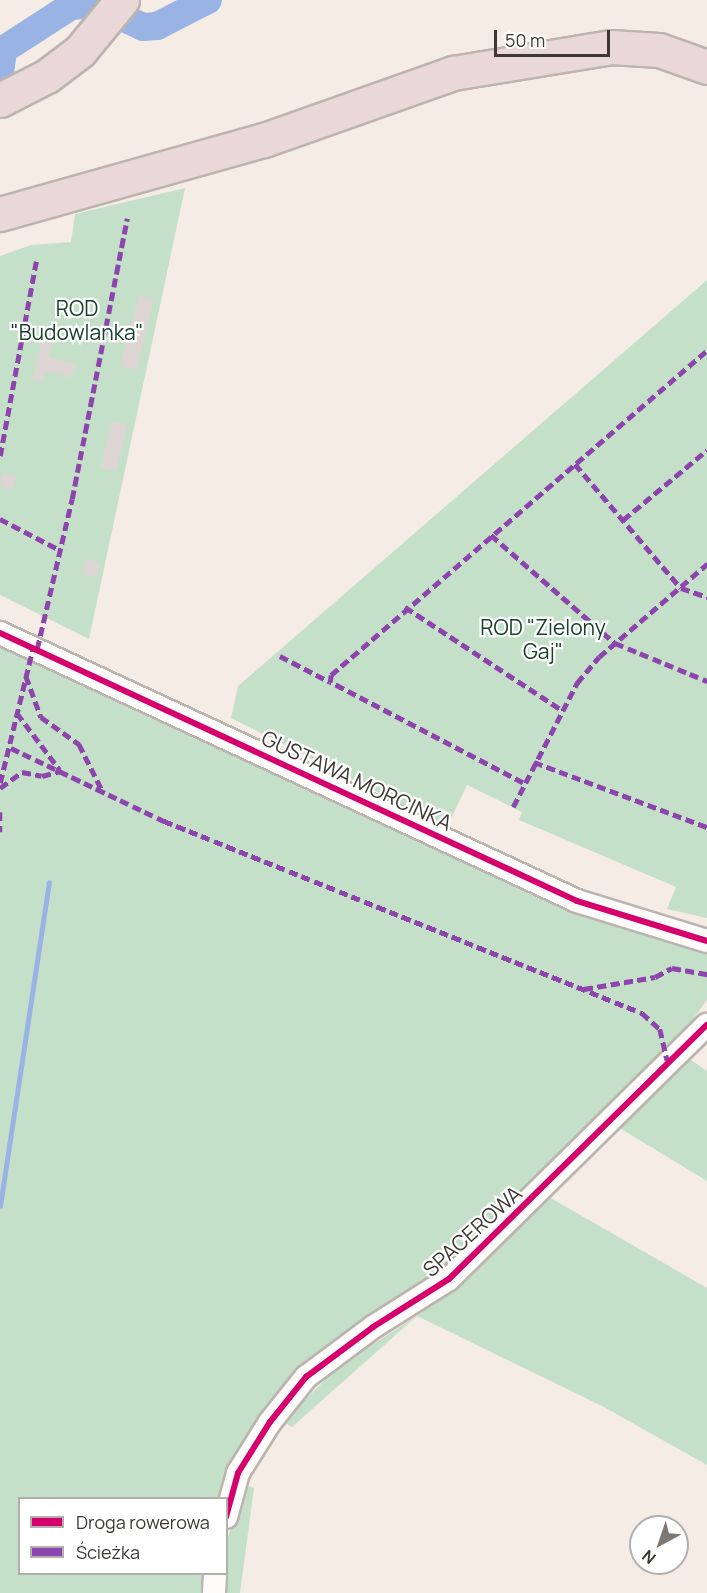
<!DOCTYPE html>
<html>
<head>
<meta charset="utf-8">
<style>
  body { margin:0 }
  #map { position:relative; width:707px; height:1593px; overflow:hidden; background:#f5ece5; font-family:Manrope,sans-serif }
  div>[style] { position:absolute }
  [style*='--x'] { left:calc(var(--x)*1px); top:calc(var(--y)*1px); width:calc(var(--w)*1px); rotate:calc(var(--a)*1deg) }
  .green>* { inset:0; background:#c5e0c9 }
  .stream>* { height:4.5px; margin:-2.25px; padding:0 2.25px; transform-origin:2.25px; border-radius:2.25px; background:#9ab3e5 }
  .river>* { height:28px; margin:-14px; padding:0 14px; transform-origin:14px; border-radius:14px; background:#9ab3e5 }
  .building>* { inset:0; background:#ddd5d3; transform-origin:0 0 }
  .roads { filter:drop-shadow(2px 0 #bbb4af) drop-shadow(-2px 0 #bbb4af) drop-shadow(0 2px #bbb4af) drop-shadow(0 -2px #bbb4af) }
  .minor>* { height:22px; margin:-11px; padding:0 11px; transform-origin:11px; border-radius:11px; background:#fefcfb }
  .highway>* { height:33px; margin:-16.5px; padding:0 16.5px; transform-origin:16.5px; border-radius:16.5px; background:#ead8d8 }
  .quiet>* { height:4.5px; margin-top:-2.25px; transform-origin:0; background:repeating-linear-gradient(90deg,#8e44ad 0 9px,transparent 0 13.5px) }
  .cycleway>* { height:6px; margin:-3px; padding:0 3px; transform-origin:3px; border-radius:3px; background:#d6006c }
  span { translate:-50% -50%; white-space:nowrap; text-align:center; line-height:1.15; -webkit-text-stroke:4.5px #fff; paint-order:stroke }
  .park-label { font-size:21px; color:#18402a }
  .street-label { font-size:21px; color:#3e3834 }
  .legend { position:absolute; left:18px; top:1497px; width:210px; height:78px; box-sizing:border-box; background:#fff; border:2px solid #b2afae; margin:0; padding:8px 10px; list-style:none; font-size:18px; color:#3e3834 }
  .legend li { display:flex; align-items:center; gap:12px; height:30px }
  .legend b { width:30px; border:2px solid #b2afae }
  .north { position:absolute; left:629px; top:1515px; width:60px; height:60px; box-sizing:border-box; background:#fff; border:2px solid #b2afae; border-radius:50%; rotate:220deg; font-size:16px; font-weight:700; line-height:24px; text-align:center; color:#3e3834 }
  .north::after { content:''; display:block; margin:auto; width:21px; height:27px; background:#7e7772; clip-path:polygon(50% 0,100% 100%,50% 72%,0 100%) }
  .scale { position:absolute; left:494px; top:30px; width:116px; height:27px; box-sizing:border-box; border:3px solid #3e3834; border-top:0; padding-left:8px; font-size:18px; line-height:21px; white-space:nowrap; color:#3e3834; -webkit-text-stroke:4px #fff; paint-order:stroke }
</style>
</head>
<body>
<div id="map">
  <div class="green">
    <i style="clip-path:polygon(185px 188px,89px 639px,0 595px,0 256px,31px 245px,71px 242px,75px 214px)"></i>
    <i style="clip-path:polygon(707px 280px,707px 918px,667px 909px,676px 887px,519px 820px,522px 812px,467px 785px,447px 827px,231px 718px,238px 686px)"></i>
    <i style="clip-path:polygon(0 641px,549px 899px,637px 932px,707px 950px,707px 1000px,681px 1035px,460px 1259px,318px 1359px,225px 1498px,20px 1498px,20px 1574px,209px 1574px,208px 1593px,0 1593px)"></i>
    <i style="clip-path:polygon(684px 1055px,707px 1071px,707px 1181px,618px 1127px)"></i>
    <i style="clip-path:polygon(549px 1197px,707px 1288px,707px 1465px,602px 1406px,417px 1316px,292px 1427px,283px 1422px,338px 1367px,417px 1316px,488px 1257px)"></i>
    <i style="clip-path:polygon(246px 1485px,254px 1488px,240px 1593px,220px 1593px,221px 1574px,226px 1574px,227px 1540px)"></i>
  </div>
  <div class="stream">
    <i style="--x:0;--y:51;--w:3;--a:-18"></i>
    <i style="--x:0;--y:1206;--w:327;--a:-81.4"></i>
  </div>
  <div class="river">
    <i style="--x:0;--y:74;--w:24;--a:-83"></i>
    <i style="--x:3;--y:50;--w:81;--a:-32.9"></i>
    <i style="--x:71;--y:6;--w:23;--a:-5"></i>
    <i style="--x:94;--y:4;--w:54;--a:25.1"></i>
    <i style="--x:143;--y:27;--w:14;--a:-4"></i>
    <i style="--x:157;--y:26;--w:57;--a:-27"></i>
  </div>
  <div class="building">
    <i style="clip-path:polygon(139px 295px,153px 300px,137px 370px,120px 366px)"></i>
    <i style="clip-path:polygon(45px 326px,57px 330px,49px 357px,76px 364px,72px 378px,47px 371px,41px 382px,32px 380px)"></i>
    <i style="left:112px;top:421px;width:16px;height:48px;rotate:14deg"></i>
    <i style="clip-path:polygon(3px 473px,16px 477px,11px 490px,0 486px)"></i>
    <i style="left:86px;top:559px;width:15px;height:15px;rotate:16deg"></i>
  </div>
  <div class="roads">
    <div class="minor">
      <i style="--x:0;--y:633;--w:636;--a:24.91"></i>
      <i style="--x:577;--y:901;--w:136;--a:17.1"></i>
      <i style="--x:226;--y:1517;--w:46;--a:-74.7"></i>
      <i style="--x:238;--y:1473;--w:60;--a:-57.9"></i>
      <i style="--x:270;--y:1422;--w:58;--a:-51.3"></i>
      <i style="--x:306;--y:1377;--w:84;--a:-36.7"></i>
      <i style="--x:373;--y:1327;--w:90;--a:-32.3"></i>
      <i style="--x:449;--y:1279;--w:362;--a:-44.6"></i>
      <i style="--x:214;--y:1593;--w:19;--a:-87"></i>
    </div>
    <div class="highway">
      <i style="--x:0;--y:100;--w:53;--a:-27.1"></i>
      <i style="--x:47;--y:76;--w:41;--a:-37.1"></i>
      <i style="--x:80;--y:51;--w:66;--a:-50.5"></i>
      <i style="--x:0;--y:214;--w:274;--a:-15.7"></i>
      <i style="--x:264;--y:140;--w:201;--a:-19.5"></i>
      <i style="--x:453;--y:73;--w:160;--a:-9.3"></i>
      <i style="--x:611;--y:47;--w:48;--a:3.6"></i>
      <i style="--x:659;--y:50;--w:51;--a:19.5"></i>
    </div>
  </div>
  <div class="quiet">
    <i style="--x:0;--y:456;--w:198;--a:-79.5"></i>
    <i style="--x:575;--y:464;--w:163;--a:49.5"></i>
    <i style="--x:681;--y:588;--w:28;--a:19"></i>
    <i style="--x:0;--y:519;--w:68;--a:27.3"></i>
    <i style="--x:623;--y:520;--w:109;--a:-39.8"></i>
    <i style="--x:491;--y:535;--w:164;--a:41.1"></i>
    <i style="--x:615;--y:643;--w:100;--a:22.4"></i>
    <i style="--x:405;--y:607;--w:186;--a:33.3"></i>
    <i style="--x:37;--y:649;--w:154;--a:-76.9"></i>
    <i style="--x:72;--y:499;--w:286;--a:-78.9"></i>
    <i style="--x:280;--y:656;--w:56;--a:27.5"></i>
    <i style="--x:26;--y:676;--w:44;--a:69.9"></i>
    <i style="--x:41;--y:717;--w:47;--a:35.4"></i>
    <i style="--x:79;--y:744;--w:54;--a:63.4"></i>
    <i style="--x:17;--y:713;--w:71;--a:53"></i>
    <i style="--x:11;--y:748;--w:170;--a:25.5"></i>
    <i style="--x:164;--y:821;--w:515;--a:21.88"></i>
    <i style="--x:642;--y:1013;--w:24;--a:42"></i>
    <i style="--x:660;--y:1029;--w:32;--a:77"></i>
    <i style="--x:534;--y:762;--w:185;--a:20.6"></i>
    <i style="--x:0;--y:783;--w:139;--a:-76.3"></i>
    <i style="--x:523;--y:783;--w:218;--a:-152.4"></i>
    <i style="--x:330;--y:682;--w:7;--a:-82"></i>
    <i style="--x:331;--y:675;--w:497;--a:-40.8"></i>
    <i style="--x:0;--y:788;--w:27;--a:-36"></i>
    <i style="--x:22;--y:772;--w:20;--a:11"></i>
    <i style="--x:42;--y:776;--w:20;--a:-15"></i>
    <i style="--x:513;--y:807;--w:140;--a:-62.7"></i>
    <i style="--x:577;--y:683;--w:34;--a:-50"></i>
    <i style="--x:599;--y:657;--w:143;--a:-40.7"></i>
    <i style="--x:0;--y:812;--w:20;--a:90"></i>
    <i style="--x:584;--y:989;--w:72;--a:-9.6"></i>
    <i style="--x:655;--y:977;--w:19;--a:-28"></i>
    <i style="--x:672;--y:968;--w:36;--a:10"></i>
  </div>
  <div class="cycleway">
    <i style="--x:0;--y:633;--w:636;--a:24.91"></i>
    <i style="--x:577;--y:901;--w:136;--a:17.1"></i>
    <i style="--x:226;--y:1517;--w:46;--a:-74.7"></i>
    <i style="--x:238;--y:1473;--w:60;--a:-57.9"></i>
    <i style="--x:270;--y:1422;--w:58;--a:-51.3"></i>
    <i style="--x:306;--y:1377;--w:84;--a:-36.7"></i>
    <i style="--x:373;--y:1327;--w:90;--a:-32.3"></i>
    <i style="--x:449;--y:1279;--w:362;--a:-44.6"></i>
  </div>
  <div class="park-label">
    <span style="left:77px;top:320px">ROD<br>"Budowlanka"</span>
    <span style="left:543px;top:639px">ROD "Zielony<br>Gaj"</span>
  </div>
  <div class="street-label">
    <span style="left:357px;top:780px;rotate:25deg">GUSTAWA MORCINKA</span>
    <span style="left:472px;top:1231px;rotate:-42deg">SPACEROWA</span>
  </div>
  <ul class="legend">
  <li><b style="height:8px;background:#d6006c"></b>Droga rowerowa</li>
  <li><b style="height:8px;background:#8e44ad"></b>Ścieżka</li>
  </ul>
  <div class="north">N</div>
  <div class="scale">50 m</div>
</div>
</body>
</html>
